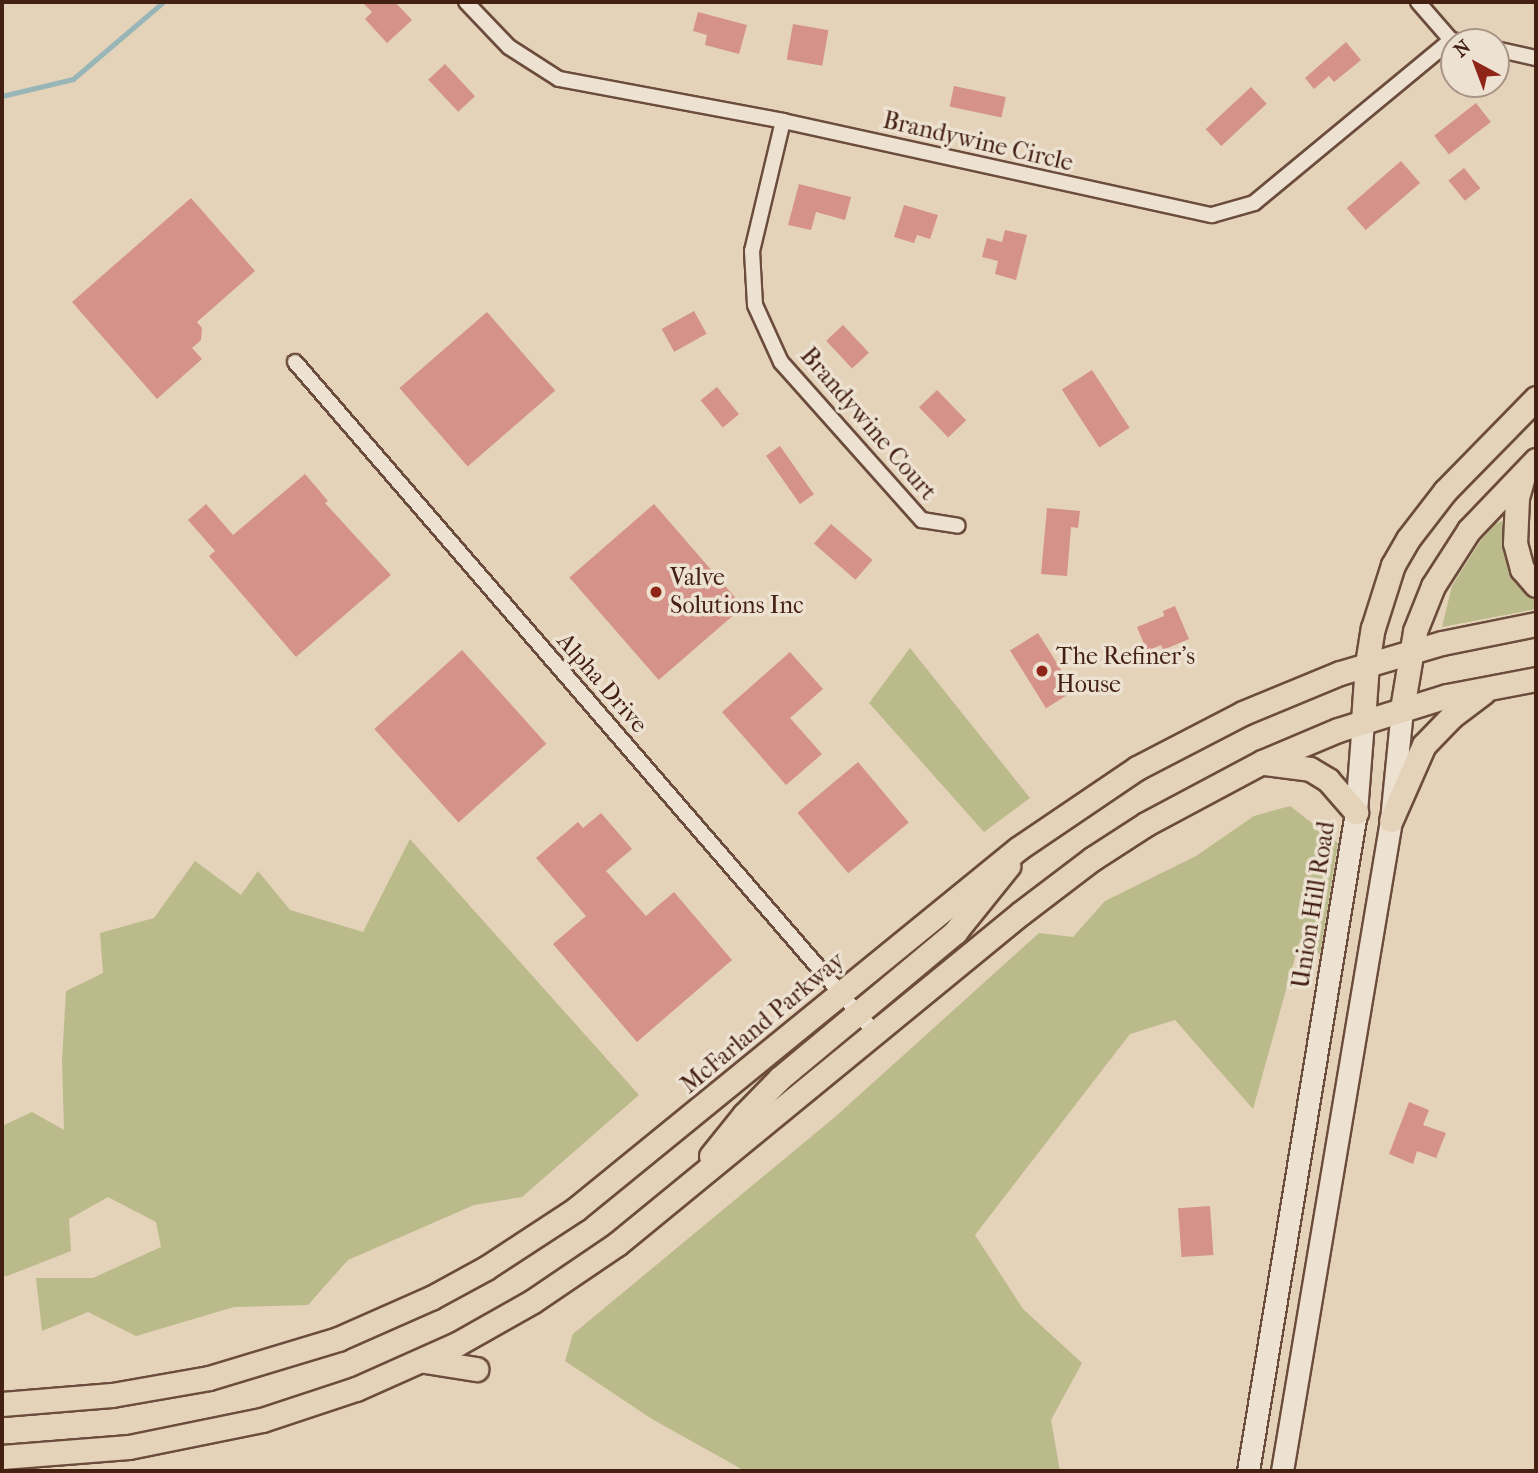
<!DOCTYPE html>
<html>
<head>
<meta charset="utf-8">
<style>
  body { margin:0 }
  #map { position:relative; width:1538px; height:1473px; overflow:hidden; background:#e4d2b9; font-family:"IM FELL French Canon",serif }
  div>[style] { position:absolute }
  [style*='--x'] { left:calc(var(--x)*1px); top:calc(var(--y)*1px); width:calc(var(--w)*1px); rotate:calc(var(--a)*1deg) }
  .green>* { inset:0; background:#baba8b }
  .stream>* { height:5px; margin:-2.5px; padding:0 2.5px; transform-origin:2.5px; border-radius:2.5px; background:#98b6b7 }
  .building>* { inset:0; background:#d59289; transform-origin:0 0 }
  .roads { filter:drop-shadow(2px 0 #6c4c3c) drop-shadow(-2px 0 #6c4c3c) drop-shadow(0 2px #6c4c3c) drop-shadow(0 -2px #6c4c3c) }
  .street>* { height:14px; margin:-7px; padding:0 7px; transform-origin:7px; border-radius:7px; background:#ede2d2 }
  .secondary>* { height:21px; margin:-10.5px; padding:0 10.5px; transform-origin:10.5px; border-radius:10.5px; background:#ede2d2 }
  .primary>* { height:23px; margin:-11.5px; padding:0 11.5px; transform-origin:11.5px; border-radius:11.5px; background:#e4d2b9 }
  .dots>* { width:19px; height:19px; translate:-50% -50%; box-sizing:border-box; border:4px solid #ede2d2; border-radius:50% }
  span { translate:-50% -50%; white-space:nowrap; text-align:center; line-height:1.15; -webkit-text-stroke:7px #ede2d2; paint-order:stroke }
  .street-label { font-size:24px; color:#442013 }
  .poi-label { font-size:24px; color:#442013 }
  .left { translate:0 -50%; text-align:left }
  .frame { position:absolute; inset:0; border:4px solid #442013; pointer-events:none }
  .north { position:absolute; left:1440px; top:28px; width:70px; height:70px; box-sizing:border-box; background:#ede2d2; border:2px solid #a99486; border-radius:50%; rotate:319deg; font-size:19px; font-weight:700; line-height:28px; text-align:center; color:#442013 }
  .north::after { content:''; display:block; margin:auto; width:24px; height:32px; background:#8f2418; clip-path:polygon(50% 0,100% 100%,50% 72%,0 100%) }
</style>
</head>
<body>
<div id="map">
  <div class="green">
    <i style="clip-path:polygon(1502px 521px,1508px 552px,1536px 596px,1536px 609px,1442px 627px,1452px 586px,1481px 540px,1495px 524px)"></i>
    <i style="clip-path:polygon(910px 648px,1030px 798px,984px 832px,869px 703px)"></i>
    <i style="clip-path:polygon(1290px 806px,1338px 843px,1320px 954px,1299px 943px,1253px 1109px,1175px 1020px,1130px 1034px,975px 1235px,1023px 1309px,1082px 1363px,1051px 1420px,1060px 1471px,745px 1471px,652px 1419px,565px 1361px,573px 1334px,835px 1117px,1039px 933px,1073px 937px,1105px 901px,1196px 856px,1254px 816px)"></i>
    <i style="clip-path:polygon(410px 839px,639px 1095px,522px 1197px,474px 1205px,348px 1260px,308px 1305px,234px 1307px,136px 1336px,88px 1312px,42px 1331px,36px 1278px,93px 1278px,161px 1247px,156px 1222px,108px 1197px,69px 1219px,71px 1251px,7px 1276px,2px 1275px,2px 1126px,32px 1112px,64px 1130px,62px 1061px,66px 991px,103px 973px,100px 933px,154px 918px,195px 861px,241px 895px,258px 871px,290px 910px,363px 932px)"></i>
  </div>
  <div class="stream">
    <i style="--x:2;--y:96;--w:73;--a:-13.5"></i>
    <i style="--x:73;--y:79;--w:118;--a:-40.5"></i>
  </div>
  <div class="building">
    <i style="clip-path:polygon(362px 2px,395px 2px,412px 20px,387px 43px,365px 19px,372px 12px)"></i>
    <i style="clip-path:polygon(698px 12px,747px 25px,739px 54px,705px 45px,707px 35px,693px 31px)"></i>
    <i style="left:793px;top:24px;width:36px;height:36px;rotate:10deg"></i>
    <i style="clip-path:polygon(1346px 42px,1361px 60px,1334px 82px,1329px 76px,1314px 89px,1305px 78px)"></i>
    <i style="left:445px;top:64px;width:44px;height:23px;rotate:47deg"></i>
    <i style="left:954px;top:86px;width:53px;height:21px;rotate:12deg"></i>
    <i style="left:1251px;top:87px;width:23px;height:62px;rotate:47deg"></i>
    <i style="left:1476px;top:103px;width:24px;height:53px;rotate:52deg"></i>
    <i style="left:1401px;top:161px;width:29px;height:72px;rotate:49deg"></i>
    <i style="left:1464px;top:168px;width:26px;height:20px;rotate:51deg"></i>
    <i style="clip-path:polygon(799px 184px,851px 197px,845px 220px,816px 212px,811px 230px,788px 225px)"></i>
    <i style="clip-path:polygon(191px 198px,255px 271px,197px 322px,202px 328px,201px 340px,192px 348px,202px 359px,157px 399px,72px 302px)"></i>
    <i style="clip-path:polygon(904px 205px,938px 215px,930px 239px,917px 235px,914px 243px,894px 237px)"></i>
    <i style="clip-path:polygon(1005px 230px,1027px 235px,1016px 280px,995px 274px,998px 261px,982px 257px,987px 238px,1002px 242px)"></i>
    <i style="left:694px;top:311px;width:26px;height:37px;rotate:61deg"></i>
    <i style="left:487px;top:312px;width:104px;height:116px;rotate:49deg"></i>
    <i style="left:843px;top:325px;width:38px;height:23px;rotate:47deg"></i>
    <i style="left:1092px;top:370px;width:69px;height:36px;rotate:57deg"></i>
    <i style="left:717px;top:387px;width:35px;height:21px;rotate:51deg"></i>
    <i style="left:937px;top:390px;width:42px;height:25px;rotate:46deg"></i>
    <i style="left:780px;top:446px;width:59px;height:17px;rotate:55deg"></i>
    <i style="clip-path:polygon(305px 474px,328px 501px,325px 503px,391px 575px,296px 657px,209px 556px,215px 551px,188px 520px,206px 504px,233px 535px)"></i>
    <i style="left:654px;top:504px;width:136px;height:112px;rotate:49deg"></i>
    <i style="clip-path:polygon(1047px 508px,1080px 511px,1078px 528px,1071px 527px,1067px 576px,1041px 574px)"></i>
    <i style="left:831px;top:524px;width:55px;height:26px;rotate:41deg"></i>
    <i style="clip-path:polygon(1175px 606px,1189px 639px,1163px 650px,1161px 645px,1147px 651px,1137px 627px,1164px 616px,1163px 611px)"></i>
    <i style="left:1038px;top:633px;width:68px;height:33px;rotate:58deg"></i>
    <i style="left:462px;top:650px;width:126px;height:118px;rotate:48deg"></i>
    <i style="clip-path:polygon(790px 652px,823px 689px,790px 718px,822px 754px,786px 785px,722px 712px)"></i>
    <i style="left:858px;top:762px;width:79px;height:79px;rotate:50deg"></i>
    <i style="clip-path:polygon(601px 813px,632px 849px,606px 871px,646px 916px,674px 892px,732px 960px,637px 1042px,553px 944px,586px 916px,536px 858px,578px 822px,583px 828px)"></i>
    <i style="clip-path:polygon(1409px 1102px,1429px 1110px,1423px 1125px,1446px 1133px,1436px 1158px,1417px 1151px,1413px 1164px,1389px 1154px)"></i>
    <i style="left:1210px;top:1206px;width:49px;height:32px;rotate:86deg"></i>
  </div>
  <div class="roads">
    <div class="street">
      <i style="--x:466;--y:2;--w:62;--a:46.3"></i>
      <i style="--x:509;--y:47;--w:59;--a:32.6"></i>
      <i style="--x:559;--y:79;--w:228;--a:10.6"></i>
      <i style="--x:783;--y:121;--w:439;--a:12.4"></i>
      <i style="--x:1212;--y:215;--w:44;--a:-15.9"></i>
      <i style="--x:1254;--y:203;--w:256;--a:-39.6"></i>
      <i style="--x:1418;--y:2;--w:50;--a:49"></i>
      <i style="--x:1451;--y:40;--w:11;--a:10"></i>
      <i style="--x:1496;--y:49;--w:41;--a:12.7"></i>
      <i style="--x:783;--y:121;--w:134;--a:103.4"></i>
      <i style="--x:752;--y:251;--w:54;--a:86.8"></i>
      <i style="--x:755;--y:305;--w:63;--a:65.5"></i>
      <i style="--x:781;--y:362;--w:212;--a:48.3"></i>
      <i style="--x:922;--y:520;--w:36;--a:9"></i>
      <i style="--x:295;--y:362;--w:887;--a:49.16"></i>
    </div>
    <div class="secondary">
      <i style="--x:1248;--y:1471;--w:668;--a:-80.69"></i>
      <i style="--x:1356;--y:812;--w:91;--a:-85.6"></i>
      <i style="--x:1282;--y:1471;--w:660;--a:-80.49"></i>
      <i style="--x:1391;--y:820;--w:112;--a:-84.3"></i>
    </div>
    <div class="primary">
      <i style="--x:1524;--y:473;--w:26;--a:106"></i>
      <i style="--x:1517;--y:498;--w:45;--a:92.5"></i>
      <i style="--x:1515;--y:543;--w:27;--a:75"></i>
      <i style="--x:1522;--y:569;--w:21;--a:49"></i>
      <i style="--x:1402;--y:709;--w:79;--a:-80.5"></i>
      <i style="--x:1415;--y:631;--w:48;--a:-68.2"></i>
      <i style="--x:1433;--y:586;--w:67;--a:-57.3"></i>
      <i style="--x:1469;--y:530;--w:97;--a:-46.3"></i>
      <i style="--x:1363;--y:721;--w:57;--a:-86"></i>
      <i style="--x:1367;--y:664;--w:36;--a:-81"></i>
      <i style="--x:1373;--y:628;--w:66;--a:-72.4"></i>
      <i style="--x:1393;--y:565;--w:30;--a:-60"></i>
      <i style="--x:1408;--y:539;--w:61;--a:-52.4"></i>
      <i style="--x:1445;--y:491;--w:130;--a:-45.6"></i>
      <i style="--x:1265;--y:763;--w:45;--a:7.6"></i>
      <i style="--x:1310;--y:769;--w:21;--a:31"></i>
      <i style="--x:1328;--y:780;--w:43;--a:48.8"></i>
      <i style="--x:1391;--y:820;--w:82;--a:-66.3"></i>
      <i style="--x:1424;--y:745;--w:40;--a:-46"></i>
      <i style="--x:1452;--y:716;--w:39;--a:-37"></i>
      <i style="--x:711;--y:1156;--w:53;--a:-51.2"></i>
      <i style="--x:744;--y:1115;--w:52;--a:-45.8"></i>
      <i style="--x:780;--y:1078;--w:228;--a:-39.8"></i>
      <i style="--x:955;--y:932;--w:85;--a:-51.2"></i>
      <i style="--x:425;--y:1361;--w:52;--a:8.9"></i>
      <i style="--x:2;--y:1404;--w:110;--a:-4.7"></i>
      <i style="--x:112;--y:1395;--w:98;--a:-9.9"></i>
      <i style="--x:209;--y:1378;--w:135;--a:-16.8"></i>
      <i style="--x:338;--y:1339;--w:102;--a:-23.8"></i>
      <i style="--x:431;--y:1298;--w:63;--a:-28.6"></i>
      <i style="--x:486;--y:1268;--w:108;--a:-33.2"></i>
      <i style="--x:576;--y:1209;--w:571;--a:-39.18"></i>
      <i style="--x:1019;--y:848;--w:143;--a:-34.1"></i>
      <i style="--x:1137;--y:768;--w:119;--a:-27.4"></i>
      <i style="--x:1243;--y:713;--w:105;--a:-22.4"></i>
      <i style="--x:1340;--y:673;--w:106;--a:-16.4"></i>
      <i style="--x:1442;--y:643;--w:96;--a:-11.4"></i>
      <i style="--x:2;--y:1457;--w:127;--a:-4.5"></i>
      <i style="--x:129;--y:1447;--w:136;--a:-11.5"></i>
      <i style="--x:262;--y:1420;--w:99;--a:-18.3"></i>
      <i style="--x:356;--y:1389;--w:111;--a:-24"></i>
      <i style="--x:457;--y:1344;--w:87;--a:-29.5"></i>
      <i style="--x:533;--y:1301;--w:102;--a:-34.2"></i>
      <i style="--x:617;--y:1244;--w:522;--a:-39.33"></i>
      <i style="--x:1021;--y:913;--w:89;--a:-37.3"></i>
      <i style="--x:1092;--y:859;--w:64;--a:-32.9"></i>
      <i style="--x:1146;--y:824;--w:132;--a:-28.1"></i>
      <i style="--x:1262;--y:762;--w:82;--a:-22.8"></i>
      <i style="--x:1338;--y:730;--w:114;--a:-17.3"></i>
      <i style="--x:1447;--y:696;--w:91;--a:-10.8"></i>
    </div>
  </div>
  <div class="dots">
    <i style="left:656px;top:592px;background:#8f2418"></i>
    <i style="left:1042px;top:671px;background:#8f2418"></i>
  </div>
  <div class="street-label">
    <span style="left:978px;top:142px;rotate:13deg">Brandywine Circle</span>
    <span style="left:868px;top:424px;rotate:49deg">Brandywine Court</span>
    <span style="left:602px;top:683px;rotate:49deg">Alpha Drive</span>
    <span style="left:1314px;top:905px;rotate:-81deg">Union Hill Road</span>
    <span style="left:763px;top:1023px;rotate:-40deg">McFarland Parkway</span>
  </div>
  <div class="poi-label">
    <span class="left" style="left:670px;top:592px">Valve<br>Solutions Inc</span>
    <span class="left" style="left:1056px;top:671px">The Refiner's<br>House</span>
  </div>
  <div class="frame"></div>
  <div class="north">N</div>
</div>
</body>
</html>
